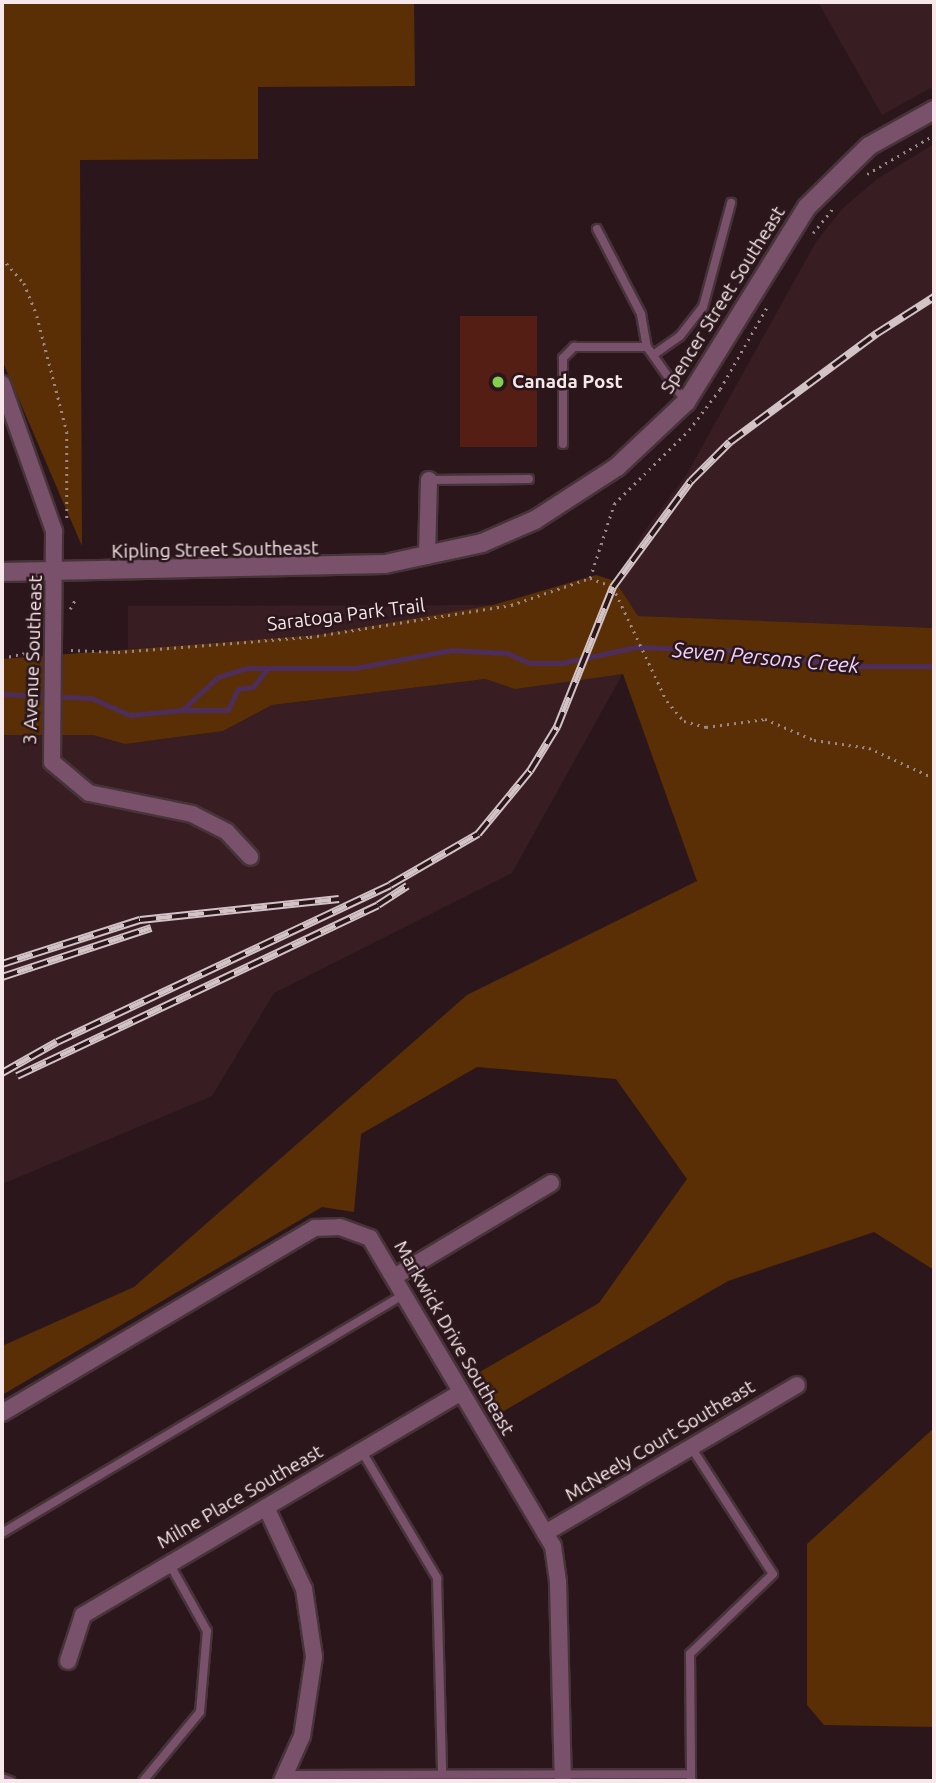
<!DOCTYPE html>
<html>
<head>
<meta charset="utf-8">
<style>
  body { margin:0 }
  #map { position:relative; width:936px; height:1783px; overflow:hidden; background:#2b171b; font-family:Ubuntu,sans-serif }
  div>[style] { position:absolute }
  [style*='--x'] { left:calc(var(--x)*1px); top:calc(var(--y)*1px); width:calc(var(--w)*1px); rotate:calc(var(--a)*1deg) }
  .built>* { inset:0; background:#381e23 }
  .green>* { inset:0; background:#5a2f06 }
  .stream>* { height:5px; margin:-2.5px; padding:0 2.5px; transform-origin:2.5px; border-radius:2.5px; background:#4d2d5a }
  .building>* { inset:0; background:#541e14; transform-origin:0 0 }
  .path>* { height:2.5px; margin-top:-1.25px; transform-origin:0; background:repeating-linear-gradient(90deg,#98888a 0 2px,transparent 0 7px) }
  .roads { filter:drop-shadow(2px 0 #473438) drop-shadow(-2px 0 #473438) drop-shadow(0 2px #473438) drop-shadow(0 -2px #473438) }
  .service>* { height:8px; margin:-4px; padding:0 4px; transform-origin:4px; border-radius:4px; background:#79516b }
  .minor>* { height:16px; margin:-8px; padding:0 8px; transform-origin:8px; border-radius:8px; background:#79516b }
  .tertiary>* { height:18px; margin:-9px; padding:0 9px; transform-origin:9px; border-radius:9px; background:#79516b }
  .rail>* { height:8px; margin-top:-4px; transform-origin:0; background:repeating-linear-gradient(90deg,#2b171b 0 16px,#d2c3c6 0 32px); box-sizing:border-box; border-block:2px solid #d2c3c6 }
  .dots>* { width:19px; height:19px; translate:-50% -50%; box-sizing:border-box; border:4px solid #2b171b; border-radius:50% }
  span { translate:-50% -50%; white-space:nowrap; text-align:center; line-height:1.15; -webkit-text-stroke:5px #2b171b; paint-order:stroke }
  .street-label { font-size:19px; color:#f6e8ea }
  .poi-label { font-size:19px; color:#f6e8ea; font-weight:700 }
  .left { translate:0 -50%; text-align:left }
  .water-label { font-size:21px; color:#efd0fd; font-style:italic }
  .frame { position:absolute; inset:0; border:4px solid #f6e8ea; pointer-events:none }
</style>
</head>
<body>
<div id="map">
  <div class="built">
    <i style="clip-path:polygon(818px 2px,934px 2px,934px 86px,882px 115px)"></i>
    <i style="clip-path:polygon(934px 144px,934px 628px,637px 616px,615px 581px,643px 533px,687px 474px,816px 242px,842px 209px,877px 179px)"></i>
    <i style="clip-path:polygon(493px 605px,317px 635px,128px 649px,128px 606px)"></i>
    <i style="clip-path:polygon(623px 673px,512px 873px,274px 993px,212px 1096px,2px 1184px,2px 735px,93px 735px,125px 744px,223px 731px,272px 705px,485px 679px,515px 689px)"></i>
  </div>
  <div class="green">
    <i style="clip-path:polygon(2px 2px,414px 2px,415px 86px,258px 87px,258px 159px,80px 160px,82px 546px,2px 360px)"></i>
    <i style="clip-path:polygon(596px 575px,615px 581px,638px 616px,934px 628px,934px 1270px,874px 1232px,728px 1281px,497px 1415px,473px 1376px,599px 1303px,687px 1179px,616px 1079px,477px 1067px,361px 1134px,354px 1212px,322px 1207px,2px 1395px,2px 1346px,134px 1287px,467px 995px,697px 881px,623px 674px,515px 689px,485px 679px,272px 705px,223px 731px,125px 744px,93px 735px,2px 735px,2px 659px,317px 635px,493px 605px)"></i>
    <i style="clip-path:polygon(934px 1428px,934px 1727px,824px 1725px,807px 1705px,807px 1544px)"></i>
  </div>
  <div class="stream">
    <i style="--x:2;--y:694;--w:89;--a:2.6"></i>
    <i style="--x:91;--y:698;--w:43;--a:23.6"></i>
    <i style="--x:130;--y:715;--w:52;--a:-5.5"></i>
    <i style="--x:182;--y:710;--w:49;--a:-42.5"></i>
    <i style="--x:218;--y:677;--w:31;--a:-17"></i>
    <i style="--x:248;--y:668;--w:107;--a:0"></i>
    <i style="--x:355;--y:668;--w:98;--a:-10.6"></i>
    <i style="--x:451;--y:650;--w:56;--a:3.1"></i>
    <i style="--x:507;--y:653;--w:24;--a:24"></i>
    <i style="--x:529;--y:663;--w:33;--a:0"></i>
    <i style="--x:562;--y:663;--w:76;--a:-12.2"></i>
    <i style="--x:636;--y:647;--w:107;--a:2.1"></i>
    <i style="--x:743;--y:651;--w:103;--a:8.4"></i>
    <i style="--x:845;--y:666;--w:89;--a:0"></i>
    <i style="--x:182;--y:710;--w:46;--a:0"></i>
    <i style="--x:228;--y:710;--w:23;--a:-65"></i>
    <i style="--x:238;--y:689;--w:15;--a:-8"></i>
    <i style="--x:253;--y:687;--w:23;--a:-52"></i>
  </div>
  <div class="building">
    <i style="left:460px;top:316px;width:77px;height:131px"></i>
  </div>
  <div class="path">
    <i style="--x:867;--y:174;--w:78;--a:-30.2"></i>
    <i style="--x:813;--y:233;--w:32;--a:-51"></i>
    <i style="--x:2;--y:258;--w:33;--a:49"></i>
    <i style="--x:24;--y:283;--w:35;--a:68"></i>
    <i style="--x:37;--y:316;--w:120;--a:75.5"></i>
    <i style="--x:67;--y:432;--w:86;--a:90"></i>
    <i style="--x:590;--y:578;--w:78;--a:-72"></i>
    <i style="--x:614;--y:504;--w:105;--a:-44.6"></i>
    <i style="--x:689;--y:430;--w:51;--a:-52.9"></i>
    <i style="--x:720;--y:389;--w:95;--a:-60.2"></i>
    <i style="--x:70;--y:609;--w:13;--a:-61"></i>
    <i style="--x:71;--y:650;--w:47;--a:2.4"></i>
    <i style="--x:118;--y:652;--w:193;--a:-4.5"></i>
    <i style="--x:310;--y:637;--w:204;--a:-9"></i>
    <i style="--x:511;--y:605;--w:83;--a:-18.9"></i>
    <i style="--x:590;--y:578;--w:25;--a:21"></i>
    <i style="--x:613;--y:587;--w:126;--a:64.7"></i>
    <i style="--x:667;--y:701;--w:26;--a:50"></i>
    <i style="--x:684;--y:721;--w:23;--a:15"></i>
    <i style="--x:706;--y:727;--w:60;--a:-7.7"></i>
    <i style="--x:765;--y:719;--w:53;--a:23.2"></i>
    <i style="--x:814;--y:740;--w:56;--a:8.3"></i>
    <i style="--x:869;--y:748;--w:72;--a:24.8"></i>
    <i style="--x:2;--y:658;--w:35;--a:-12"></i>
  </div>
  <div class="roads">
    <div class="service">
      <i style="--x:597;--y:229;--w:96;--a:62.6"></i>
      <i style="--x:641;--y:314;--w:34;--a:80"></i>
      <i style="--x:647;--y:347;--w:67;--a:54.7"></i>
      <i style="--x:653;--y:355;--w:33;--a:-35"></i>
      <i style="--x:680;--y:336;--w:37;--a:-52"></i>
      <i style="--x:703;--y:307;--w:108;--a:-74.9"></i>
      <i style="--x:563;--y:444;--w:86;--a:-90"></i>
      <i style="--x:563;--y:358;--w:16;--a:-45"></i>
      <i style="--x:574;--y:347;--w:73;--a:0"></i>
      <i style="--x:429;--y:480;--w:100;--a:-0.6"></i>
      <i style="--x:691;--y:1447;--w:151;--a:57.2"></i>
      <i style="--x:773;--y:1574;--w:115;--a:136.1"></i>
      <i style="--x:690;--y:1654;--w:127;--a:89.5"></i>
      <i style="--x:361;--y:1450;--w:149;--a:59.3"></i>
      <i style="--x:437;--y:1578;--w:196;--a:88.5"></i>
      <i style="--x:2;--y:1533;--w:468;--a:-30.7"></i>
      <i style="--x:286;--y:1775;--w:405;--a:-0.1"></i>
      <i style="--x:2;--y:1778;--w:9;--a:21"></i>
      <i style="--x:143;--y:1781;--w:89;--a:-50.4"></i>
      <i style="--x:200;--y:1712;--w:81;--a:-85.1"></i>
      <i style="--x:207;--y:1631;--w:78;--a:-119.2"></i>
    </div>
    <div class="minor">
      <i style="--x:2;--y:384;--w:156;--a:70.5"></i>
      <i style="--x:54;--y:531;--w:231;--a:90.5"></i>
      <i style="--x:52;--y:762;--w:48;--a:40"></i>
      <i style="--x:89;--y:793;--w:105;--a:11.5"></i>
      <i style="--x:192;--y:814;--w:39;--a:27"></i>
      <i style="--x:227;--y:832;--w:34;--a:47"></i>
      <i style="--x:427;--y:556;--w:76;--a:-88.5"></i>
      <i style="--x:394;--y:1277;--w:183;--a:-30.9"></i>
      <i style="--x:2;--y:1413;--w:364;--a:-30.6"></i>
      <i style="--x:315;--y:1228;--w:25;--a:-2"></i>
      <i style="--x:340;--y:1227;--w:32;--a:20"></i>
      <i style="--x:370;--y:1238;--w:358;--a:59.3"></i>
      <i style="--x:553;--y:1546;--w:36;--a:82"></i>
      <i style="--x:558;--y:1582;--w:199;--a:88.6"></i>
      <i style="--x:266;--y:1507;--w:90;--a:65.1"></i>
      <i style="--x:304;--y:1589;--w:69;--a:81.6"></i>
      <i style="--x:314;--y:1657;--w:80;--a:98.6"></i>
      <i style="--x:302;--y:1736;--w:49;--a:114"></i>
      <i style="--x:545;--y:1533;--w:292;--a:-30.4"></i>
      <i style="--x:68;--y:1661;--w:48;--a:-71.9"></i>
      <i style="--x:83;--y:1615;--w:439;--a:-30.5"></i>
    </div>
    <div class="tertiary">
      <i style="--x:2;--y:572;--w:383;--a:-1.2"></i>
      <i style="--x:385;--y:564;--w:99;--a:-12.2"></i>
      <i style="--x:482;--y:543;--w:58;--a:-23.5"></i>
      <i style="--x:535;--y:520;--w:98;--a:-32.9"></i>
      <i style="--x:617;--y:467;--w:95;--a:-43.3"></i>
      <i style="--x:686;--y:402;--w:229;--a:-58.2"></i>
      <i style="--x:807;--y:207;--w:87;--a:-44.5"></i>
      <i style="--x:869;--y:146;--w:74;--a:-29"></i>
    </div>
  </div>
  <div class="rail">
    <i style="--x:2;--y:964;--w:145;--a:-17.7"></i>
    <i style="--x:140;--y:920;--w:200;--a:-6"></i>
    <i style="--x:2;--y:977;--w:157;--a:-18.2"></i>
    <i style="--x:2;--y:1073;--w:63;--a:-29.4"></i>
    <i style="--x:57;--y:1042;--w:368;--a:-25.2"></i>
    <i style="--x:390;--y:885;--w:102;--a:-30.1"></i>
    <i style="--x:478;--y:834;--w:82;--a:-50.5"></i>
    <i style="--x:530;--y:771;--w:52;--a:-58.5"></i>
    <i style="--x:557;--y:727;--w:151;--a:-68.2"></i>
    <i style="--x:613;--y:587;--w:132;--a:-53.7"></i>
    <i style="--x:691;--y:481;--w:55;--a:-45"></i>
    <i style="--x:730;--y:442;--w:182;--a:-36.5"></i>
    <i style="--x:876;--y:334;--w:69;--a:-32.5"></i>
    <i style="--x:17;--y:1076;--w:399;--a:-25.3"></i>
    <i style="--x:378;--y:905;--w:35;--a:-33"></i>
  </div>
  <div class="dots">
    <i style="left:498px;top:382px;background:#81d050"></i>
  </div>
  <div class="street-label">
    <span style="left:723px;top:300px;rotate:-58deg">Spencer Street Southeast</span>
    <span style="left:215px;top:550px;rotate:-1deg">Kipling Street Southeast</span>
    <span style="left:346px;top:615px;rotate:-7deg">Saratoga Park Trail</span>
    <span style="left:33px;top:660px;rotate:-88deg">3 Avenue Southeast</span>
    <span style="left:454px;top:1338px;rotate:60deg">Markwick Drive Southeast</span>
    <span style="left:660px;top:1441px;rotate:-31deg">McNeely Court Southeast</span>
    <span style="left:240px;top:1497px;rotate:-30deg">Milne Place Southeast</span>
  </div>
  <div class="poi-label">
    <span class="left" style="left:512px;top:382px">Canada Post</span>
  </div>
  <div class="water-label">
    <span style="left:766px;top:657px;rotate:5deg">Seven Persons Creek</span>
  </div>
  <div class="frame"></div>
</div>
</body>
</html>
